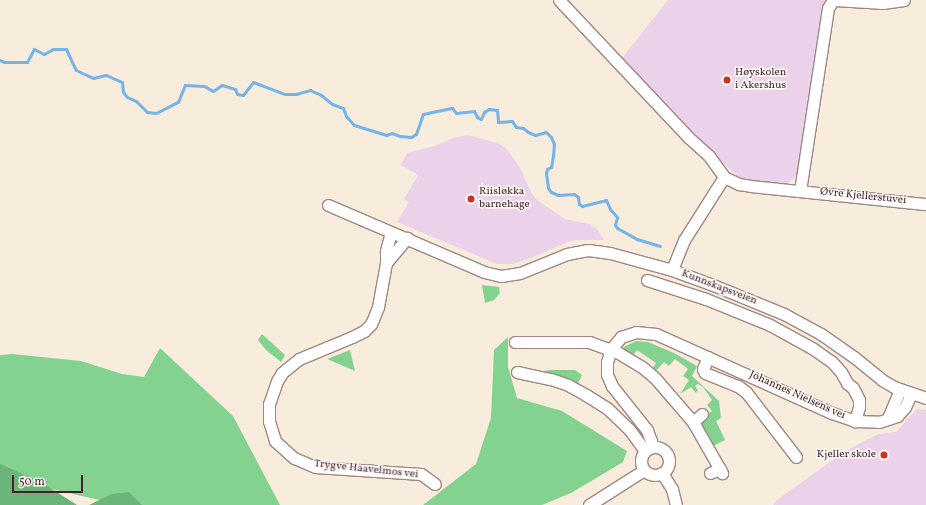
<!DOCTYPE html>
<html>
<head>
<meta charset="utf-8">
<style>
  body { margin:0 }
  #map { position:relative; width:926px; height:505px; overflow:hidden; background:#f8eddd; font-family:Vollkorn,serif }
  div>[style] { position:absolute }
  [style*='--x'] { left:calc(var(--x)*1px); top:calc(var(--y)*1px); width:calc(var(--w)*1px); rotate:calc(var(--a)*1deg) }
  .built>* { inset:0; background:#ecd1eb }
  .green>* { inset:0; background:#84d290 }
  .forest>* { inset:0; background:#6bb47a }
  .stream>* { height:3px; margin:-1.5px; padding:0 1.5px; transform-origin:1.5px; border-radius:1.5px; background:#76b3e8 }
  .roads { filter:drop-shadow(1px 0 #a18684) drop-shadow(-1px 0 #a18684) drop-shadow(0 1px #a18684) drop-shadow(0 -1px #a18684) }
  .minor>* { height:11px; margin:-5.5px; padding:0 5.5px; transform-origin:5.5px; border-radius:5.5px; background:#fff }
  .minor>.ring { margin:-5.5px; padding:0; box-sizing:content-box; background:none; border:11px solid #fff; border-radius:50% }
  .dots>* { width:11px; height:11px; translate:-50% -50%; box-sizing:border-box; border:2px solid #fdfcf7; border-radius:50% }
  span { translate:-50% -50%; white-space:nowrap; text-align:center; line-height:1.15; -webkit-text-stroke:3px #fdfcf7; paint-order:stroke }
  .poi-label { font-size:11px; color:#4a1f2b }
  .left { translate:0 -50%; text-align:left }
  .right { translate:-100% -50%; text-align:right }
  .street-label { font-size:11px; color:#4a1f2b }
  .scale { position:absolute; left:12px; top:475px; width:71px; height:18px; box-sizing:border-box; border:2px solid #4a1f2b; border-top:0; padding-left:5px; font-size:12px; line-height:14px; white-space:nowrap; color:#4a1f2b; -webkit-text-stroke:3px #fdfcf7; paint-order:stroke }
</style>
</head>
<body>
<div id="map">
  <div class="built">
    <i style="clip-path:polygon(668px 0,825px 0,799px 164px,796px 177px,788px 183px,780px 184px,746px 182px,740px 178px,705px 147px,660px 102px,622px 58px)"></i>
    <i style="clip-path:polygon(467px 135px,497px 143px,506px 148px,519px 166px,531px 192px,537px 200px,565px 219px,589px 224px,597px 229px,604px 240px,576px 240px,565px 243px,526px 260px,512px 264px,497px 264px,397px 222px,409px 202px,404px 199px,418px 175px,401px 165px,407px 153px,435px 146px,453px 138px)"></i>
    <i style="clip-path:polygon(917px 409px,926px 410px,926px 505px,773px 505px,777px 500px,827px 464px,855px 446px,878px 434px,896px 432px)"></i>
  </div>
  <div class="green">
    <i style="clip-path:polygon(482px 285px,499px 287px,500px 293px,494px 300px,485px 303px)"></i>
    <i style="clip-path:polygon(262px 334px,285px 355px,281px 362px,266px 350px,258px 340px)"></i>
    <i style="clip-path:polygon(508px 337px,508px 367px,517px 398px,562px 411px,627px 451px,623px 462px,571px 493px,542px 505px,423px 505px,476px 464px,491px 418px,494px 350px)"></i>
    <i style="clip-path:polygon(636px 341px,648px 342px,674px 353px,697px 366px,692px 376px,719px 401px,721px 418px,716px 421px,725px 440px,713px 446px,701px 425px,700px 420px,712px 411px,707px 405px,712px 400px,703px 387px,698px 384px,695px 386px,698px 390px,696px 393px,691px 387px,680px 394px,689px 380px,683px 376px,688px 369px,675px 359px,669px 366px,664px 362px,655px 372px,652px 369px,656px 363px,637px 350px,632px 357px,622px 350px,624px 347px)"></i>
    <i style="clip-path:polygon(160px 348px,233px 416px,280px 505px,122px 505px,33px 485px,0 467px,0 355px,12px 354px,81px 361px,122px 374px,144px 377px)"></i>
    <i style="clip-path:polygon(350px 350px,355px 371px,327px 359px)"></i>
    <i style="clip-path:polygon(549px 370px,575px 370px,582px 375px,578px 383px,573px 383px,547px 374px,544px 371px)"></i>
  </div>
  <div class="forest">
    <i style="clip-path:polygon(0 464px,39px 481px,77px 505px,0 505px)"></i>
    <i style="clip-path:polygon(129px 492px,142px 505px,89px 505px,112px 494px)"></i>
  </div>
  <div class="stream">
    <i style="--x:0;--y:60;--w:4;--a:27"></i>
    <i style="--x:4;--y:62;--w:23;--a:0"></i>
    <i style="--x:27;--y:62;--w:15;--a:-62"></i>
    <i style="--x:34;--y:49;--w:11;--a:27"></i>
    <i style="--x:44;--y:54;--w:10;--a:-29"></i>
    <i style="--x:53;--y:49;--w:13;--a:0"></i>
    <i style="--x:66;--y:49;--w:23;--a:65"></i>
    <i style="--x:76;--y:70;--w:19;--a:25"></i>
    <i style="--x:93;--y:78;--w:13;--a:-13"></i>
    <i style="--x:106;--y:75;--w:17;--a:24"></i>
    <i style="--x:122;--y:82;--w:10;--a:84"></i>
    <i style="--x:123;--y:92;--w:6;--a:51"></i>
    <i style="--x:127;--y:97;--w:10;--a:24"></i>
    <i style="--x:136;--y:101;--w:16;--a:45"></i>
    <i style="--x:147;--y:112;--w:9;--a:6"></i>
    <i style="--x:156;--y:113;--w:25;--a:-27"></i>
    <i style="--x:178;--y:102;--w:18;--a:-68"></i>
    <i style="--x:185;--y:85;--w:19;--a:3"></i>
    <i style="--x:204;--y:86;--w:10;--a:29"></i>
    <i style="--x:213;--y:91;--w:11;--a:-34"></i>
    <i style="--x:222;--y:85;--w:14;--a:17"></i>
    <i style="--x:235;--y:89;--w:5;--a:68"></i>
    <i style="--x:237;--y:94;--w:6;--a:9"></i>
    <i style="--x:243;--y:95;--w:16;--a:-52"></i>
    <i style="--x:253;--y:82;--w:34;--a:21"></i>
    <i style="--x:285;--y:94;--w:11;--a:0"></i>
    <i style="--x:296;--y:94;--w:15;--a:-16"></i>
    <i style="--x:310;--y:90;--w:12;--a:24"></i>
    <i style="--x:321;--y:95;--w:14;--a:39"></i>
    <i style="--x:332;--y:104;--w:12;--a:20"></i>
    <i style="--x:343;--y:108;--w:9;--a:69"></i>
    <i style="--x:346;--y:116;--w:12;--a:48"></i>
    <i style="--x:354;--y:125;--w:34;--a:17"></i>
    <i style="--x:386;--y:135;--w:6;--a:-18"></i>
    <i style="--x:392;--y:133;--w:9;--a:21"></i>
    <i style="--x:400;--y:136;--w:11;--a:5"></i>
    <i style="--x:411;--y:137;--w:6;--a:-31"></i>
    <i style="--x:416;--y:134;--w:21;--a:-71"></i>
    <i style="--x:423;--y:114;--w:30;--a:-12"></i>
    <i style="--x:452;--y:108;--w:6;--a:51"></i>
    <i style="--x:456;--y:113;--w:18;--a:-6"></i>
    <i style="--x:474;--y:111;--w:7;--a:63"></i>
    <i style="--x:477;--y:117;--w:4;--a:27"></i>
    <i style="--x:481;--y:119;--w:8;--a:-67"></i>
    <i style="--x:484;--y:112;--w:6;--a:-31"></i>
    <i style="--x:489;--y:109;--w:8;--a:7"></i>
    <i style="--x:497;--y:110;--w:12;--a:85"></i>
    <i style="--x:498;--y:122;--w:14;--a:-4"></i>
    <i style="--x:512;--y:121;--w:7;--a:56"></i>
    <i style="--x:516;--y:127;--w:7;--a:8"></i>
    <i style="--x:523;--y:128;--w:6;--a:39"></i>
    <i style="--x:528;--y:132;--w:8;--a:23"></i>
    <i style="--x:535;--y:135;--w:11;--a:-15"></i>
    <i style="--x:546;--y:132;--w:7;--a:45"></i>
    <i style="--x:551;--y:137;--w:8;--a:67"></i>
    <i style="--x:554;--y:144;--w:12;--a:95"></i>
    <i style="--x:553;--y:156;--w:11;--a:100"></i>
    <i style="--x:551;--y:167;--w:4;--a:153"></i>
    <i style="--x:547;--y:169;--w:4;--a:104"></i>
    <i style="--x:546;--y:173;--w:15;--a:82"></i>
    <i style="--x:548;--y:188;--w:5;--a:53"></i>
    <i style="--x:551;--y:192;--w:8;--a:23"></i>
    <i style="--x:558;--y:195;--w:16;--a:-4"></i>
    <i style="--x:574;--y:194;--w:5;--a:37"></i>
    <i style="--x:578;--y:197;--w:7;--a:82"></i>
    <i style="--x:579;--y:204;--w:4;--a:34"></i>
    <i style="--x:582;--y:206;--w:25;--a:-14"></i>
    <i style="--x:606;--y:200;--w:10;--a:66"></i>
    <i style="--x:610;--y:209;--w:11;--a:49"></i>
    <i style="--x:617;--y:217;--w:8;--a:104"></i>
    <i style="--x:615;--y:225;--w:4;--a:56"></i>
    <i style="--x:617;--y:228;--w:23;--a:29"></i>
    <i style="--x:637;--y:239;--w:24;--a:17"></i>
  </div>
  <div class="roads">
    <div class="minor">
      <i style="--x:559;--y:0;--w:188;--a:46.7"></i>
      <i style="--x:688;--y:137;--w:28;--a:42"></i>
      <i style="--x:709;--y:156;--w:26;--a:54"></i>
      <i style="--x:724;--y:177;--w:17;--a:25"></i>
      <i style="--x:739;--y:184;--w:12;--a:9"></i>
      <i style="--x:751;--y:186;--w:176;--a:5.9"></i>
      <i style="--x:835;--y:0;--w:48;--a:3.6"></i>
      <i style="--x:883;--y:3;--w:21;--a:-8"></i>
      <i style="--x:724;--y:177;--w:75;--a:122.4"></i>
      <i style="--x:684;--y:240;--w:32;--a:112"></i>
      <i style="--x:672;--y:270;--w:44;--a:20.1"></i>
      <i style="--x:713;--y:285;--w:77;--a:22.2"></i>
      <i style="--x:784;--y:314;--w:42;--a:28.4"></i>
      <i style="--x:821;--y:334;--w:40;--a:34.9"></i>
      <i style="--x:854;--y:357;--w:36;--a:39"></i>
      <i style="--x:882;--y:380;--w:14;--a:30"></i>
      <i style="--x:894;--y:387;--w:34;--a:19"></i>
      <i style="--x:800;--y:191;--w:185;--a:-81.3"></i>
      <i style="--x:828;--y:8;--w:9;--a:-58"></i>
      <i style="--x:328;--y:205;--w:170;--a:23.2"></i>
      <i style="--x:484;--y:272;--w:17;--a:13"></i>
      <i style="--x:501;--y:276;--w:19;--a:-9"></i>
      <i style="--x:520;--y:273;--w:51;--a:-22"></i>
      <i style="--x:567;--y:254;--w:21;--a:-11"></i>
      <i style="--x:588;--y:250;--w:22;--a:8"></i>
      <i style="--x:610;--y:253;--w:64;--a:15.3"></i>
      <i style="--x:391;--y:232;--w:20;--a:105"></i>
      <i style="--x:386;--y:251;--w:12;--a:90"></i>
      <i style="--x:386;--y:263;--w:45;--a:100.3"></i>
      <i style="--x:378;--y:307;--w:18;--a:112"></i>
      <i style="--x:371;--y:324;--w:10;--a:135"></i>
      <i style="--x:364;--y:331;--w:13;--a:153"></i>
      <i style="--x:352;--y:337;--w:57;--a:157.5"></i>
      <i style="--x:299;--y:359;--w:22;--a:141"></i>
      <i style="--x:282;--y:373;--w:9;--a:122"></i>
      <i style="--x:277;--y:381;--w:24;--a:109"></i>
      <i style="--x:269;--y:404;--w:17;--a:90"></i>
      <i style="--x:269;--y:421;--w:21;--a:73"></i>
      <i style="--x:275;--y:441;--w:25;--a:42"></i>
      <i style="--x:294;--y:458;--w:23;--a:23"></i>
      <i style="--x:315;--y:467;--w:106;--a:3.8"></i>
      <i style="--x:421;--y:474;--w:17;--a:36"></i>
      <i style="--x:386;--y:263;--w:33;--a:-50"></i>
      <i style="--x:647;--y:280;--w:62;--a:17.9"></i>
      <i style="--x:706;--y:299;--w:69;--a:22.1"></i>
      <i style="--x:770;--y:325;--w:48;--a:28.7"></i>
      <i style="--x:812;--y:348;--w:24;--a:35"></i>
      <i style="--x:832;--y:362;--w:13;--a:48"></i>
      <i style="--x:841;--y:372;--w:13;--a:61"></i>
      <i style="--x:847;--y:383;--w:8;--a:40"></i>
      <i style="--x:853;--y:388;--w:13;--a:63"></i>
      <i style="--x:859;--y:400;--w:7;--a:90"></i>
      <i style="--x:859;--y:407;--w:15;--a:106"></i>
      <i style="--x:515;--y:342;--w:74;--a:0"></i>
      <i style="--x:589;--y:342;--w:30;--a:20"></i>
      <i style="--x:617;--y:352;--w:29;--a:31"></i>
      <i style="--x:642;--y:367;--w:17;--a:40"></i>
      <i style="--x:655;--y:378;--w:58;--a:49.2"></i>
      <i style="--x:693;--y:422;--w:59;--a:60.4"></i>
      <i style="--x:708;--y:357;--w:13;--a:113"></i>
      <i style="--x:703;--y:369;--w:4;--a:63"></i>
      <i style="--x:705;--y:373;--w:35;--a:22"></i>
      <i style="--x:738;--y:386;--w:10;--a:37"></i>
      <i style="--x:746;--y:392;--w:82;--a:52.4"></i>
      <i style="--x:517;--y:372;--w:35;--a:12"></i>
      <i style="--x:551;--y:379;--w:18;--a:19"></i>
      <i style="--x:568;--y:385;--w:21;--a:29"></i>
      <i style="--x:586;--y:395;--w:25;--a:32"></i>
      <i style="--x:607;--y:408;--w:30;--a:44"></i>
      <i style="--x:629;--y:429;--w:27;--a:54"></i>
      <i style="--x:888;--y:418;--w:30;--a:-67"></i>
      <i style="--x:693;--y:422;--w:12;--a:-42"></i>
      <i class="ring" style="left:641px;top:447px;width:17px;height:17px"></i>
      <i style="--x:652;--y:447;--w:6;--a:-99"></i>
      <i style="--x:651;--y:441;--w:12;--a:-110"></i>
      <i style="--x:647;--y:430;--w:56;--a:-128.5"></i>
      <i style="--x:612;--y:386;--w:13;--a:-113"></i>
      <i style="--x:607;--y:374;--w:12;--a:-90"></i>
      <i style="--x:607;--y:362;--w:14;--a:-73"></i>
      <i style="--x:611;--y:349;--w:16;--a:-50"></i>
      <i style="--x:621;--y:337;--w:16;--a:-18"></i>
      <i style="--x:636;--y:332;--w:20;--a:6"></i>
      <i style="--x:656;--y:334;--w:193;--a:24.2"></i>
      <i style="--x:832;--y:413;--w:24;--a:19"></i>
      <i style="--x:855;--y:421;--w:24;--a:2"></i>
      <i style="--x:879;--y:422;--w:19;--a:-18"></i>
      <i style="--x:897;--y:416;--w:12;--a:-48"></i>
      <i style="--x:905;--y:407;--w:14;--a:-65"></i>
      <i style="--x:662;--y:473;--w:19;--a:58"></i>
      <i style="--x:672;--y:489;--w:16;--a:76"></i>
      <i style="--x:710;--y:473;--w:11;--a:-22"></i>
      <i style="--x:589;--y:505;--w:65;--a:-32.5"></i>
    </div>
  </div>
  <div class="dots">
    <i style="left:727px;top:80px;background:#c8321e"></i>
    <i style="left:471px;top:199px;background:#c8321e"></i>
    <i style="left:884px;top:455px;background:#c8321e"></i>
  </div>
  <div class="poi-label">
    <span class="left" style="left:735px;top:80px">Høyskolen<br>i Akershus</span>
    <span class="left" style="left:479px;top:199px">Riisløkka<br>barnehage</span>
    <span class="right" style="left:876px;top:455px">Kjeller skole</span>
  </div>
  <div class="street-label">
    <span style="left:863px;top:197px;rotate:6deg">Øvre Kjellerstuvei</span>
    <span style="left:719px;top:288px;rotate:21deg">Kunnskapsveien</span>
    <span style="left:797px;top:396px;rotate:24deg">Johannes Nielsens vei</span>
    <span style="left:366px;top:470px;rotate:6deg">Trygve Haavelmos vei</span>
  </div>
  <div class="scale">50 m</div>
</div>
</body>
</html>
